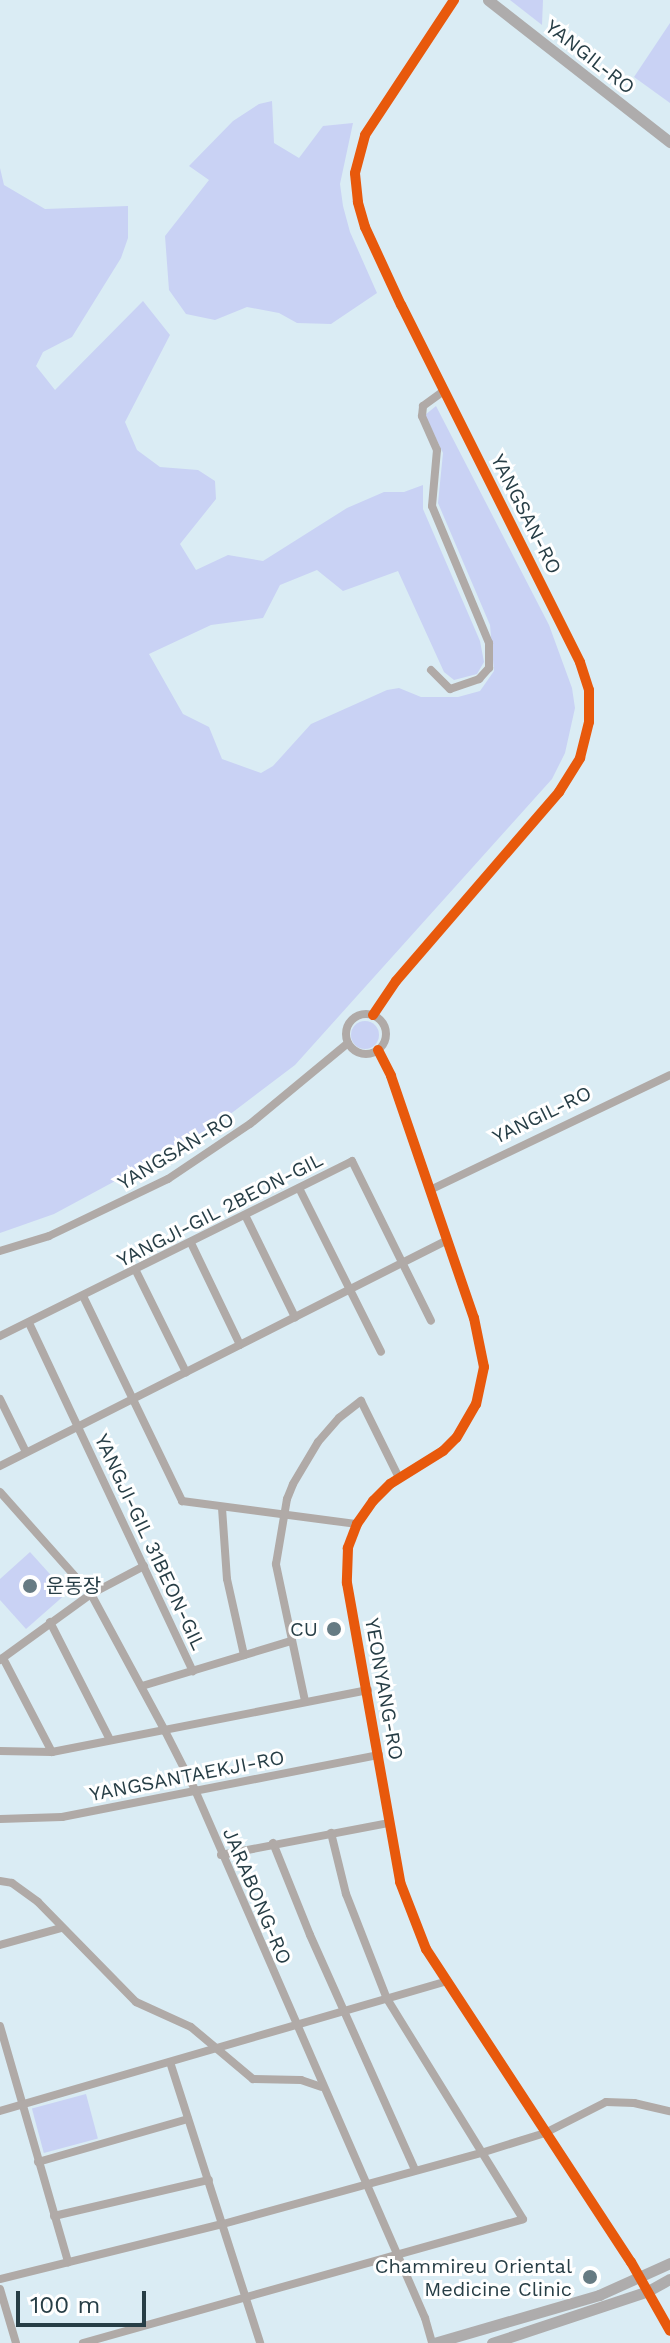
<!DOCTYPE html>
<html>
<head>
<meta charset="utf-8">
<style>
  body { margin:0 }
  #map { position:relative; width:670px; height:2343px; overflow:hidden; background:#daecf4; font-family:"Work Sans","Noto Sans KR",sans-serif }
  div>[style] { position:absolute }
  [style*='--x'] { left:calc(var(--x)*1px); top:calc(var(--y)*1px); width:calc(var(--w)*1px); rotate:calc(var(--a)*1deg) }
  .green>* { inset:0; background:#c9d2f4; transform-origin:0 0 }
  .round { border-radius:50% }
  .minor>* { height:8px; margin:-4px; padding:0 4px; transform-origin:4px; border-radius:4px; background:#b0aaa7 }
  .minor>.ring { margin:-4px; padding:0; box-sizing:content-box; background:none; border:8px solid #b0aaa7; border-radius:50% }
  .major>* { height:11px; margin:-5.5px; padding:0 5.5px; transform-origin:5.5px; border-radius:5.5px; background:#aeacac }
  .cycleway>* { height:10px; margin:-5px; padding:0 5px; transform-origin:5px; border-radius:5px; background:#e8590c }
  .dots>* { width:22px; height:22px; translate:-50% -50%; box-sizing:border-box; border:4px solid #fff; border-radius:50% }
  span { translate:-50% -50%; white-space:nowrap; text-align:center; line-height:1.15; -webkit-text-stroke:6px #fff; paint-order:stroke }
  .street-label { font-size:20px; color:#273e46 }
  .poi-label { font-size:20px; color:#273e46 }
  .left { translate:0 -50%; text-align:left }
  .right { translate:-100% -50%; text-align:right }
  .scale { position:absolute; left:16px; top:2291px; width:130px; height:36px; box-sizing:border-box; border:4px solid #273e46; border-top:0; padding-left:10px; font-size:24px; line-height:28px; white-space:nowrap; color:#273e46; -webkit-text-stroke:6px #fff; paint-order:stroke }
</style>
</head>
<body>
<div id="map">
  <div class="green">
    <i style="clip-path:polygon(510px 0,543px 0,542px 25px)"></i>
    <i style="clip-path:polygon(670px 23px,670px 103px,634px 77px)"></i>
    <i style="clip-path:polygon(272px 101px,274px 143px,299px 158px,323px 126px,353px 123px,340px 184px,343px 206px,350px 232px,377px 293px,331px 324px,297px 323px,279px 313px,247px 307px,215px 320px,186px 314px,169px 290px,165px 236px,209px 180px,189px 166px,233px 121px,259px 104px)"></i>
    <i style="clip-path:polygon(0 168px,4px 185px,45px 209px,128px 206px,128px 238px,121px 258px,72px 337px,43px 352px,36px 366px,55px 390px,143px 301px,170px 335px,125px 422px,137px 450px,160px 467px,198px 470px,215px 481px,216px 499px,180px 544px,196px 570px,228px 555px,263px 561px,347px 508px,384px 492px,404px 492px,423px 485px,423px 509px,480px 641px,484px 662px,477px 674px,454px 680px,444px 672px,398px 571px,343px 591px,317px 570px,280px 585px,263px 618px,211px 625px,149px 654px,183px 714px,209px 727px,222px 759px,261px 773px,273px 766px,311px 724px,387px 690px,399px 688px,421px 697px,458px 697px,480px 691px,494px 671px,490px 625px,438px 503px,443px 453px,425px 415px,436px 406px,549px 625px,572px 688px,575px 708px,565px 753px,552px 779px,295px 1065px,208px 1131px,54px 1214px,0 1233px)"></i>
    <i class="round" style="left:351px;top:1021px;width:28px;height:28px"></i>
    <i style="clip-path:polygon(30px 1552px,67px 1593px,26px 1629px,0 1600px,0 1579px)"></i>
    <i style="left:86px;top:2094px;width:46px;height:56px;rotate:75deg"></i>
  </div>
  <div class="minor">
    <i style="--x:431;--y:670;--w:27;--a:45"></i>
    <i style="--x:450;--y:689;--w:31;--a:-19"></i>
    <i style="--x:479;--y:679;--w:15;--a:-48"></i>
    <i style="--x:489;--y:668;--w:25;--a:-90"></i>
    <i style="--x:489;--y:643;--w:148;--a:-112.6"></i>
    <i style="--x:432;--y:506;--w:56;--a:-84.9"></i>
    <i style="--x:437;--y:450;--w:37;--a:-114"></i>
    <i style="--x:422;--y:416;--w:10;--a:-84"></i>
    <i style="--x:423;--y:406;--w:26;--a:-36"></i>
    <i class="ring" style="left:346px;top:1014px;width:32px;height:32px"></i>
    <i style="--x:373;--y:1015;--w:41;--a:-55.9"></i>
    <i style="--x:396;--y:981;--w:250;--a:-49.2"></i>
    <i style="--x:559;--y:792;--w:40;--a:-58"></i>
    <i style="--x:580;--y:758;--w:37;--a:-76"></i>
    <i style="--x:589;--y:722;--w:32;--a:-90"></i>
    <i style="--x:589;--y:690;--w:29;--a:-108"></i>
    <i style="--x:580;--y:662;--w:399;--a:-116.6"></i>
    <i style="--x:401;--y:305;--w:86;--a:-114.8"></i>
    <i style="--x:365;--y:227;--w:26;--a:-106"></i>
    <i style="--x:358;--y:202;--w:29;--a:-96"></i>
    <i style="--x:355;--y:173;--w:39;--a:-75"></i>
    <i style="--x:365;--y:135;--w:162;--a:-56.6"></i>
    <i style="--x:378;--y:1050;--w:29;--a:63"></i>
    <i style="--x:391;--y:1076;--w:256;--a:71.1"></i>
    <i style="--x:474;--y:1318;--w:50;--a:78.5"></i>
    <i style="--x:484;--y:1367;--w:38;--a:102"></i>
    <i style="--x:476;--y:1404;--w:39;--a:120"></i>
    <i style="--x:456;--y:1438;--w:18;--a:135"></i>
    <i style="--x:443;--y:1451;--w:62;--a:148.1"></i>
    <i style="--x:390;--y:1484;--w:24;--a:135"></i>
    <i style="--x:373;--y:1501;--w:28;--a:125"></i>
    <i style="--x:357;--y:1524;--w:26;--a:111"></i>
    <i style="--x:348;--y:1548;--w:35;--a:92"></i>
    <i style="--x:347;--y:1583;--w:304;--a:79.9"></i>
    <i style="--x:400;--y:1882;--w:72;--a:68.8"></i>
    <i style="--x:426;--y:1949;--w:374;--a:56.8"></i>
    <i style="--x:631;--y:2262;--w:79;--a:60.5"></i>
    <i style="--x:299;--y:1188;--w:183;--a:63.4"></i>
    <i style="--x:430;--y:1190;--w:266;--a:-25.6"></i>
    <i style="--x:245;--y:1215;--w:114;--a:63.9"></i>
    <i style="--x:191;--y:1243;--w:113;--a:64.3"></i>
    <i style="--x:0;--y:1251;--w:51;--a:-17"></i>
    <i style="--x:49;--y:1236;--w:132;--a:-25.6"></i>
    <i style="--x:168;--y:1179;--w:99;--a:-33.9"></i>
    <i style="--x:250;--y:1124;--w:127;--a:-39.6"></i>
    <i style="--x:136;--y:1271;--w:113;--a:63.7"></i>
    <i style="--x:83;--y:1296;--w:228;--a:64.2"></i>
    <i style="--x:182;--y:1501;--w:177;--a:7.5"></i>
    <i style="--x:29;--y:1323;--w:385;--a:64.8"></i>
    <i style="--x:0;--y:1336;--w:393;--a:-26.4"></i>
    <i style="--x:352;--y:1161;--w:178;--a:63.7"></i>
    <i style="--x:0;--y:1399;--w:59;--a:63.9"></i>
    <i style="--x:0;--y:1466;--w:500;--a:-26.8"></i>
    <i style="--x:0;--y:1492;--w:137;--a:48.3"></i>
    <i style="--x:91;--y:1594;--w:156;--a:61.6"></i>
    <i style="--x:165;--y:1731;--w:66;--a:63"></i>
    <i style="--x:195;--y:1790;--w:576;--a:66.46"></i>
    <i style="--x:425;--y:2318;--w:26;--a:74"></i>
    <i style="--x:222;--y:1508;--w:71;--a:86"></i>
    <i style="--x:227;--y:1579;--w:78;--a:77.4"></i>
    <i style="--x:50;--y:1622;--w:132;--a:63"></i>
    <i style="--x:3;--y:1658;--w:106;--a:62.5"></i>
    <i style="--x:0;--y:1660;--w:112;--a:-36"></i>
    <i style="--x:91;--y:1594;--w:60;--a:-27.8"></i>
    <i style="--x:142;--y:1686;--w:156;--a:-16.8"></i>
    <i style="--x:305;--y:1701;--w:140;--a:-102"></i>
    <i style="--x:276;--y:1564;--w:66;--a:-80.4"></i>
    <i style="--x:287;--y:1499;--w:16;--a:-68"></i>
    <i style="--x:293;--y:1484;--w:49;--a:-59.2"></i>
    <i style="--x:318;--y:1442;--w:32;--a:-49"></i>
    <i style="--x:339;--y:1418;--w:28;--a:-38"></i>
    <i style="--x:361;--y:1401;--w:86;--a:63.7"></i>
    <i style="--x:0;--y:1751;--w:52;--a:1.1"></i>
    <i style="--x:52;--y:1752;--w:322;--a:-11.1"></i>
    <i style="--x:0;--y:1819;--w:62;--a:-1.8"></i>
    <i style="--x:62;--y:1817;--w:323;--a:-11.1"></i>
    <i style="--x:273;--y:1843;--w:99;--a:68.1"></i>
    <i style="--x:310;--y:1935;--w:257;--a:65.9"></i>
    <i style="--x:221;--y:1855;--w:170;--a:-10.8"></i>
    <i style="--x:0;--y:1881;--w:12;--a:9"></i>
    <i style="--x:12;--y:1883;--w:32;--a:36"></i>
    <i style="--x:38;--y:1902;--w:140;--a:45.6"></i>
    <i style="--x:136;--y:2002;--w:60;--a:24.4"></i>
    <i style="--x:191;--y:2027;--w:81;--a:40"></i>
    <i style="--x:253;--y:2079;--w:48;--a:1.2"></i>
    <i style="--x:301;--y:2080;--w:21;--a:19"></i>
    <i style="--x:0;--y:1945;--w:63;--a:-15.6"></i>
    <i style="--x:0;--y:2026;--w:246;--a:73.9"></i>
    <i style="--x:170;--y:2062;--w:295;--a:72.2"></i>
    <i style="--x:0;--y:2111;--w:466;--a:-16.2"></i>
    <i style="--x:38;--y:2162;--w:156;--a:-16"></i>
    <i style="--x:54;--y:2216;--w:159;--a:-13.1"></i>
    <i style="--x:0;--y:2279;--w:230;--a:-13.9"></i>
    <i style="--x:223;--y:2224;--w:268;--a:-15.4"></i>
    <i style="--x:481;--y:2153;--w:67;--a:-17.4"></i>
    <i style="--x:545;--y:2133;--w:68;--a:-26.9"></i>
    <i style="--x:606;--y:2102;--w:28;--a:2"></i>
    <i style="--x:634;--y:2103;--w:37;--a:13"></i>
    <i style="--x:0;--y:2289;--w:56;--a:73.5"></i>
    <i style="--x:83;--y:2343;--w:457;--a:-15.7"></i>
    <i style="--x:523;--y:2219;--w:259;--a:-121.7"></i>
    <i style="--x:387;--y:1999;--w:113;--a:-111.3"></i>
    <i style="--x:346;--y:1894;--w:63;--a:-103.8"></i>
  </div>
  <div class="major">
    <i style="--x:488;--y:0;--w:231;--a:38"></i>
    <i style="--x:434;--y:2343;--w:172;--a:-16.2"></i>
    <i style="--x:599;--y:2295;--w:78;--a:-24.3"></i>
    <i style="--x:492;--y:2343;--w:164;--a:-18.4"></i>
    <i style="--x:648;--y:2291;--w:25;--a:-29"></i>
  </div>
  <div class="cycleway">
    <i style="--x:373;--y:1015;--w:41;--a:-55.9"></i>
    <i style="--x:396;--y:981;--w:250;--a:-49.2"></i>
    <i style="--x:559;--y:792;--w:40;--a:-58"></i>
    <i style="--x:580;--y:758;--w:37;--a:-76"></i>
    <i style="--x:589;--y:722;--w:32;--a:-90"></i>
    <i style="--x:589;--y:690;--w:29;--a:-108"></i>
    <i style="--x:580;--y:662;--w:399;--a:-116.6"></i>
    <i style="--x:401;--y:305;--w:86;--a:-114.8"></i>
    <i style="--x:365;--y:227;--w:26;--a:-106"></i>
    <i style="--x:358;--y:202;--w:29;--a:-96"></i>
    <i style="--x:355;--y:173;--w:39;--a:-75"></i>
    <i style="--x:365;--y:135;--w:162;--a:-56.6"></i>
    <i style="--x:378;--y:1050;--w:29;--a:63"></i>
    <i style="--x:391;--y:1076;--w:256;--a:71.1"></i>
    <i style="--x:474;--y:1318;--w:50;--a:78.5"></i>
    <i style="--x:484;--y:1367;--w:38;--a:102"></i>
    <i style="--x:476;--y:1404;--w:39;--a:120"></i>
    <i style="--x:456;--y:1438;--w:18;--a:135"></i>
    <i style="--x:443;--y:1451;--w:62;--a:148.1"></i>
    <i style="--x:390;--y:1484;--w:24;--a:135"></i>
    <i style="--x:373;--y:1501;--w:28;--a:125"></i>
    <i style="--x:357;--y:1524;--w:26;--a:111"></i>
    <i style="--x:348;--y:1548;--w:35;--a:92"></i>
    <i style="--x:347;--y:1583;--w:304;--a:79.9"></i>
    <i style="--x:400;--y:1882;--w:72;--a:68.8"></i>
    <i style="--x:426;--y:1949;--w:374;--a:56.8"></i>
    <i style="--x:631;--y:2262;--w:79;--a:60.5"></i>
  </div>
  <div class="dots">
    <i style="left:30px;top:1586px;background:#667b83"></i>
    <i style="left:334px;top:1629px;background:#667b83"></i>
    <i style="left:590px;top:2277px;background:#667b83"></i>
  </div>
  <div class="street-label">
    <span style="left:590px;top:57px;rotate:38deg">YANGIL-RO</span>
    <span style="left:526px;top:514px;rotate:63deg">YANGSAN-RO</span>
    <span style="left:542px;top:1115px;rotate:-26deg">YANGIL-RO</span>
    <span style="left:176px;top:1151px;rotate:-31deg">YANGSAN-RO</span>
    <span style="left:220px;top:1210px;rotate:-27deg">YANGJI-GIL 2BEON-GIL</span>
    <span style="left:150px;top:1542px;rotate:65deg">YANGJI-GIL 31BEON-GIL</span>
    <span style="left:384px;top:1689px;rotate:80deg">YEONYANG-RO</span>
    <span style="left:187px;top:1776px;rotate:-11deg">YANGSANTAEKJI-RO</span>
    <span style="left:257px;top:1896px;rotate:67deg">JARABONG-RO</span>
  </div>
  <div class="poi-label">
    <span class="left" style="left:46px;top:1586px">운동장</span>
    <span class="right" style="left:318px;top:1629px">CU</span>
    <span class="right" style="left:572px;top:2278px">Chammireu Oriental<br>Medicine Clinic</span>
  </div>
  <div class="scale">100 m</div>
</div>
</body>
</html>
